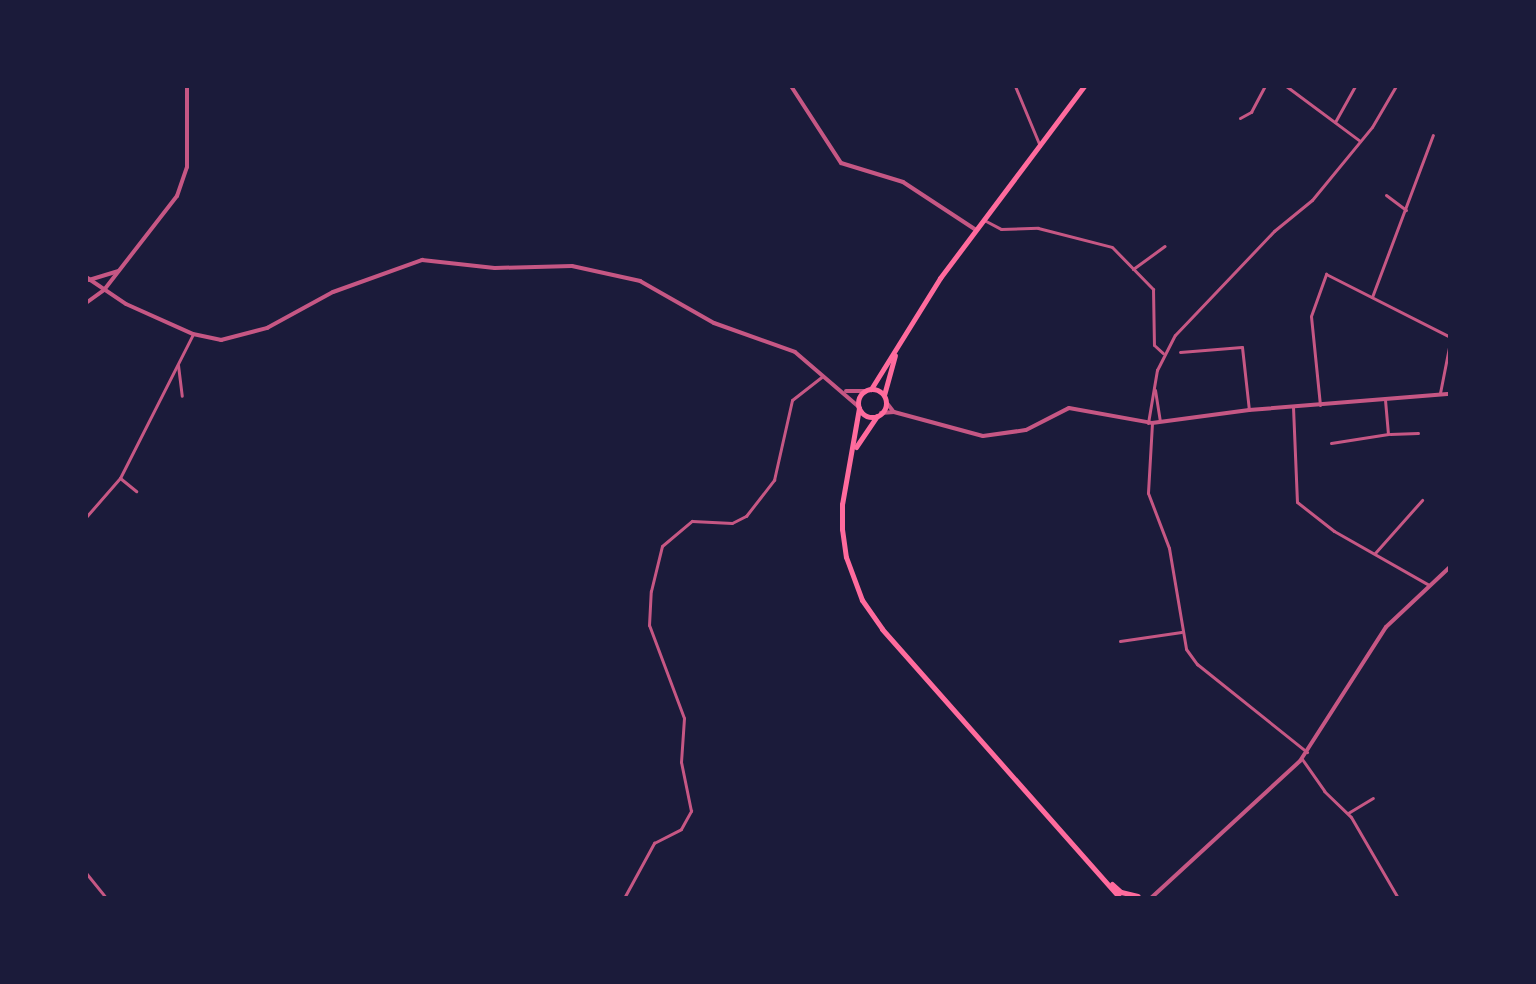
<!DOCTYPE html>
<html>
<head>
<meta charset="utf-8">
<style>
  body { margin:0 }
  #map { position:relative; width:1536px; height:984px; overflow:hidden; background:#1b1b3a; font-family:Spectral,serif }
  div>[style] { position:absolute }
  [style*='--x'] { left:calc(var(--x)*1px); top:calc(var(--y)*1px); width:calc(var(--w)*1px); rotate:calc(var(--a)*1deg) }
  .minor>* { height:3px; margin:-1.5px; padding:0 1.5px; transform-origin:1.5px; border-radius:1.5px; background:#c65784 }
  .tertiary>* { height:4px; margin:-2px; padding:0 2px; transform-origin:2px; border-radius:2px; background:#c65784 }
  .secondary>* { height:5px; margin:-2.5px; padding:0 2.5px; transform-origin:2.5px; border-radius:2.5px; background:#ff6b9d }
  .secondary>.ring { margin:-2.5px; padding:0; box-sizing:content-box; background:none; border:5px solid #ff6b9d; border-radius:50% }
  span { translate:-50% -50%; white-space:nowrap; text-align:center; line-height:1.15; -webkit-text-stroke:6px #1b1b3a; paint-order:stroke }
  .frame { position:absolute; inset:0; border:88px solid #1b1b3a; pointer-events:none }
</style>
</head>
<body>
<div id="map">
  <div class="minor">
    <i style="--x:1015;--y:86;--w:65;--a:67.4"></i>
    <i style="--x:1286;--y:86;--w:92;--a:36.6"></i>
    <i style="--x:1240;--y:118;--w:13;--a:-29"></i>
    <i style="--x:1251;--y:112;--w:30;--a:-62"></i>
    <i style="--x:1335;--y:122;--w:41;--a:-60.9"></i>
    <i style="--x:1386;--y:195;--w:25;--a:37"></i>
    <i style="--x:984;--y:220;--w:19;--a:28"></i>
    <i style="--x:1001;--y:229;--w:37;--a:-2"></i>
    <i style="--x:1038;--y:228;--w:76;--a:14.4"></i>
    <i style="--x:1112;--y:247;--w:59;--a:45.7"></i>
    <i style="--x:1153;--y:289;--w:56;--a:89"></i>
    <i style="--x:1154;--y:345;--w:12;--a:42"></i>
    <i style="--x:1133;--y:269;--w:39;--a:-36"></i>
    <i style="--x:1372;--y:297;--w:173;--a:-69.4"></i>
    <i style="--x:1180;--y:352;--w:62;--a:-4.6"></i>
    <i style="--x:1242;--y:347;--w:63;--a:83.7"></i>
    <i style="--x:178;--y:365;--w:31;--a:83"></i>
    <i style="--x:1155;--y:390;--w:31;--a:81"></i>
    <i style="--x:1440;--y:393;--w:52;--a:-78.9"></i>
    <i style="--x:1320;--y:405;--w:89;--a:-95.8"></i>
    <i style="--x:1311;--y:316;--w:45;--a:-70.3"></i>
    <i style="--x:1326;--y:274;--w:139;--a:26.9"></i>
    <i style="--x:1293;--y:407;--w:95;--a:87.6"></i>
    <i style="--x:1297;--y:502;--w:47;--a:38.1"></i>
    <i style="--x:1334;--y:531;--w:109;--a:29.6"></i>
    <i style="--x:1148;--y:423;--w:54;--a:-80.4"></i>
    <i style="--x:1157;--y:370;--w:39;--a:-63"></i>
    <i style="--x:1175;--y:335;--w:144;--a:-46.4"></i>
    <i style="--x:1274;--y:231;--w:49;--a:-39.2"></i>
    <i style="--x:1312;--y:200;--w:94;--a:-50.6"></i>
    <i style="--x:1372;--y:127;--w:48;--a:-59.7"></i>
    <i style="--x:1152;--y:423;--w:70;--a:93.3"></i>
    <i style="--x:1148;--y:493;--w:59;--a:69.1"></i>
    <i style="--x:1169;--y:548;--w:102;--a:80.4"></i>
    <i style="--x:1186;--y:649;--w:19;--a:54"></i>
    <i style="--x:1197;--y:664;--w:141;--a:38.7"></i>
    <i style="--x:1390;--y:434;--w:28;--a:-2"></i>
    <i style="--x:1331;--y:443;--w:58;--a:-9"></i>
    <i style="--x:1388;--y:434;--w:36;--a:-95"></i>
    <i style="--x:120;--y:478;--w:21;--a:39"></i>
    <i style="--x:86;--y:517;--w:52;--a:-48.9"></i>
    <i style="--x:120;--y:478;--w:161;--a:-63.1"></i>
    <i style="--x:1375;--y:553;--w:71;--a:-48.4"></i>
    <i style="--x:1120;--y:641;--w:62;--a:-8.4"></i>
    <i style="--x:1302;--y:759;--w:39;--a:55"></i>
    <i style="--x:1324;--y:791;--w:37;--a:44"></i>
    <i style="--x:1351;--y:817;--w:94;--a:59.9"></i>
    <i style="--x:1348;--y:813;--w:29;--a:-31"></i>
    <i style="--x:86;--y:873;--w:32;--a:51"></i>
    <i style="--x:624;--y:898;--w:63;--a:-61.4"></i>
    <i style="--x:654;--y:843;--w:30;--a:-27"></i>
    <i style="--x:681;--y:829;--w:21;--a:-61"></i>
    <i style="--x:691;--y:811;--w:50;--a:-101.5"></i>
    <i style="--x:681;--y:762;--w:44;--a:-86.1"></i>
    <i style="--x:684;--y:718;--w:99;--a:-110.6"></i>
    <i style="--x:649;--y:625;--w:34;--a:-87"></i>
    <i style="--x:651;--y:591;--w:46;--a:-76.3"></i>
    <i style="--x:662;--y:546;--w:39;--a:-40"></i>
    <i style="--x:692;--y:521;--w:40;--a:2.9"></i>
    <i style="--x:732;--y:523;--w:16;--a:-27"></i>
    <i style="--x:746;--y:516;--w:46;--a:-52.1"></i>
    <i style="--x:774;--y:480;--w:82;--a:-77.3"></i>
    <i style="--x:792;--y:400;--w:39;--a:-38"></i>
  </div>
  <div class="tertiary">
    <i style="--x:791;--y:86;--w:92;--a:57"></i>
    <i style="--x:841;--y:163;--w:65;--a:17"></i>
    <i style="--x:903;--y:182;--w:87;--a:33.3"></i>
    <i style="--x:86;--y:277;--w:48;--a:34"></i>
    <i style="--x:126;--y:304;--w:73;--a:24.1"></i>
    <i style="--x:193;--y:334;--w:29;--a:12"></i>
    <i style="--x:221;--y:340;--w:48;--a:-14.6"></i>
    <i style="--x:267;--y:328;--w:75;--a:-28.6"></i>
    <i style="--x:333;--y:292;--w:95;--a:-19.8"></i>
    <i style="--x:422;--y:260;--w:73;--a:6.3"></i>
    <i style="--x:495;--y:268;--w:77;--a:-1.5"></i>
    <i style="--x:572;--y:266;--w:70;--a:12.4"></i>
    <i style="--x:640;--y:281;--w:85;--a:29.6"></i>
    <i style="--x:714;--y:323;--w:86;--a:19.7"></i>
    <i style="--x:795;--y:352;--w:84;--a:40.7"></i>
    <i style="--x:89;--y:280;--w:30;--a:-17"></i>
    <i style="--x:86;--y:303;--w:22;--a:-36"></i>
    <i style="--x:104;--y:290;--w:119;--a:-52.2"></i>
    <i style="--x:177;--y:196;--w:31;--a:-71"></i>
    <i style="--x:187;--y:167;--w:81;--a:-90"></i>
    <i style="--x:846;--y:391;--w:19;--a:0"></i>
    <i style="--x:886;--y:402;--w:11;--a:52"></i>
    <i style="--x:881;--y:413;--w:13;--a:-4"></i>
    <i style="--x:894;--y:412;--w:92;--a:15.1"></i>
    <i style="--x:983;--y:436;--w:43;--a:-7.9"></i>
    <i style="--x:1026;--y:430;--w:48;--a:-27.1"></i>
    <i style="--x:1069;--y:408;--w:84;--a:10.2"></i>
    <i style="--x:1152;--y:423;--w:98;--a:-7.6"></i>
    <i style="--x:1249;--y:410;--w:202;--a:-4.6"></i>
    <i style="--x:1151;--y:898;--w:202;--a:-42.6"></i>
    <i style="--x:1300;--y:761;--w:159;--a:-57.3"></i>
    <i style="--x:1386;--y:627;--w:88;--a:-43.2"></i>
  </div>
  <div class="secondary">
    <i style="--x:871;--y:389;--w:131;--a:-58.1"></i>
    <i style="--x:940;--y:278;--w:240;--a:-53.1"></i>
    <i class="ring" style="left:858px;top:389px;width:23px;height:23px"></i>
    <i style="--x:884;--y:395;--w:41;--a:-74.6"></i>
    <i style="--x:859;--y:408;--w:97;--a:100"></i>
    <i style="--x:842;--y:504;--w:25;--a:90"></i>
    <i style="--x:842;--y:529;--w:28;--a:82"></i>
    <i style="--x:846;--y:557;--w:46;--a:69.6"></i>
    <i style="--x:862;--y:600;--w:35;--a:55"></i>
    <i style="--x:882;--y:629;--w:359;--a:48.5"></i>
    <i style="--x:856;--y:447;--w:37;--a:-56"></i>
    <i style="--x:1112;--y:884;--w:12;--a:42"></i>
    <i style="--x:1121;--y:892;--w:17;--a:13"></i>
  </div>
  <div class="frame"></div>
</div>
</body>
</html>
